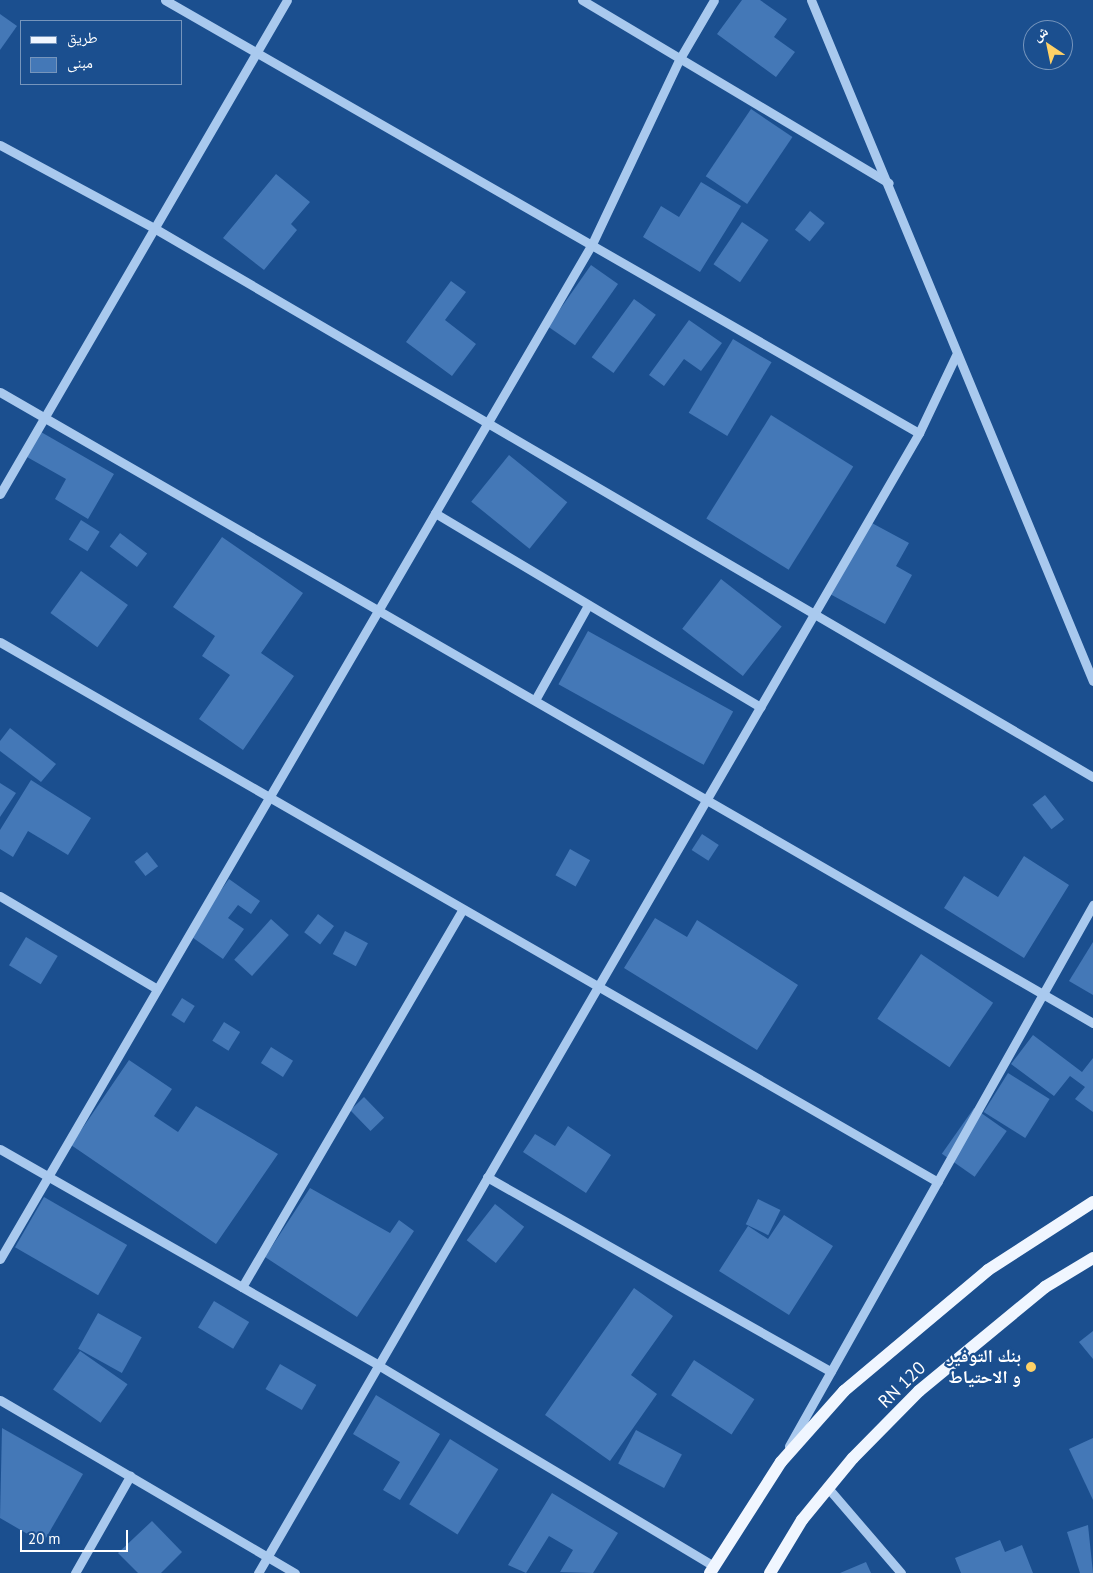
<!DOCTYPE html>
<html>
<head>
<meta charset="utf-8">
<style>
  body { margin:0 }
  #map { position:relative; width:1093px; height:1573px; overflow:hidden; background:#1b4f8f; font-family:"PT Sans","Noto Naskh Arabic",sans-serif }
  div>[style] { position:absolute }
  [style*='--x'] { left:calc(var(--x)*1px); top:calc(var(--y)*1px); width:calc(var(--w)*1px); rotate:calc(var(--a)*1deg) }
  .building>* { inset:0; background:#4478b7; transform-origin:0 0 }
  .minor>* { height:9px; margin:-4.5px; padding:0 4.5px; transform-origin:4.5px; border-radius:4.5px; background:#a9c9ee }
  .major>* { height:12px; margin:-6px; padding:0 6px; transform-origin:6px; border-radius:6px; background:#f0f6ff }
  .dots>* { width:14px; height:14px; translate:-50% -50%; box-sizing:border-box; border:2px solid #1b4f8f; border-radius:50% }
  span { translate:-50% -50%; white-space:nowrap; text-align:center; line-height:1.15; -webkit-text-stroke:4.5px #1b4f8f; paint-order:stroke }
  .poi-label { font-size:18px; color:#fff; font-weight:700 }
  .right { translate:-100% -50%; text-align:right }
  .street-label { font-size:18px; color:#fff }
  .legend { position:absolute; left:20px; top:20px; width:162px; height:65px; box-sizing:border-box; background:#1b4f8f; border:1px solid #7695bc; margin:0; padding:6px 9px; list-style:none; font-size:15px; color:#fff }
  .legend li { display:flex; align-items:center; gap:10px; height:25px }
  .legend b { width:25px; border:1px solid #7695bc }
  .north { position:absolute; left:1023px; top:20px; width:50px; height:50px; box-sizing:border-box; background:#1b4f8f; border:1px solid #7695bc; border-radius:50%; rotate:326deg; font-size:14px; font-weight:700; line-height:20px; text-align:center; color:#fff }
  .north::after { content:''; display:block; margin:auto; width:18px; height:22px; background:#ffd166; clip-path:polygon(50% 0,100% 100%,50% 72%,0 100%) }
  .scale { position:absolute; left:20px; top:1530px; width:108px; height:22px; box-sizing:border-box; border:2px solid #fff; border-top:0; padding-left:6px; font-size:15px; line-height:18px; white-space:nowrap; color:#fff; -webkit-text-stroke:4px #1b4f8f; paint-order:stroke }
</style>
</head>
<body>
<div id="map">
  <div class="building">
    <i style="clip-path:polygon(742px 0,760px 0,787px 19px,774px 37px,795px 52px,776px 77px,717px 34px)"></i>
    <i style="clip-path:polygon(0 14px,17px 26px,0 50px)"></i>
    <i style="left:751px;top:109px;width:50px;height:81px;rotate:34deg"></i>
    <i style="clip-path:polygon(276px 174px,310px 202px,291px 224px,297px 230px,264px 270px,223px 238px)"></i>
    <i style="clip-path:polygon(701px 182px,741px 206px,700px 272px,643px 237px,661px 206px,679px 217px)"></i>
    <i style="left:810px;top:211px;width:19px;height:24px;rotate:39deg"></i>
    <i style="left:742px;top:222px;width:32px;height:51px;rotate:34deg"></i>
    <i style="left:591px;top:265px;width:33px;height:75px;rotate:35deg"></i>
    <i style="clip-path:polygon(451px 281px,466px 292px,445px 320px,476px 344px,452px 376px,406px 342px)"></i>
    <i style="left:634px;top:299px;width:27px;height:72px;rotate:36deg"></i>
    <i style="clip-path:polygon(689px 320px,722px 343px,701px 371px,684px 359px,664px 386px,649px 375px)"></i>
    <i style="left:733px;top:339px;width:45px;height:86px;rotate:31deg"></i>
    <i style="left:771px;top:415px;width:97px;height:122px;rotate:32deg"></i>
    <i style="clip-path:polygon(41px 432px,114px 474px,88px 519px,55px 499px,66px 479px,27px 457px)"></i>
    <i style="left:509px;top:455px;width:75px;height:60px;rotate:39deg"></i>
    <i style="left:81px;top:520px;width:22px;height:23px;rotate:32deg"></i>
    <i style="clip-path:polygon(870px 522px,909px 543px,896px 566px,912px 575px,885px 624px,830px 594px)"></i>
    <i style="left:120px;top:533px;width:34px;height:17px;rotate:37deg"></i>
    <i style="clip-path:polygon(222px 537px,303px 593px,261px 653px,294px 676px,243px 750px,199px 719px,230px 675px,202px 656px,215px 636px,173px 607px)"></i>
    <i style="left:81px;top:571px;width:58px;height:52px;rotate:36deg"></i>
    <i style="left:721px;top:579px;width:77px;height:63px;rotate:38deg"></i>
    <i style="left:588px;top:631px;width:166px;height:61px;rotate:29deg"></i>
    <i style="clip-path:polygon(10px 728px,56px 764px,41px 782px,0 751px,0 741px)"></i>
    <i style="clip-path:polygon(31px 780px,91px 818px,68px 855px,28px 831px,13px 857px,0 849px,0 830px)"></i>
    <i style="clip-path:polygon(0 783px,16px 793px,0 817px)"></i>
    <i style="left:1045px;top:795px;width:31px;height:16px;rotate:52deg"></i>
    <i style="left:702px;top:834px;width:20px;height:19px;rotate:33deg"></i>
    <i style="left:570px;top:849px;width:23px;height:30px;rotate:29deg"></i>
    <i style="left:147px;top:852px;width:18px;height:16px;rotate:52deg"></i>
    <i style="clip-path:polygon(1024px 856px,1069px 885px,1024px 958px,944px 908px,964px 876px,998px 897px)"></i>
    <i style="clip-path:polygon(229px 879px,260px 901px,251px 914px,238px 905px,228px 918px,244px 929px,223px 959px,189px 935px)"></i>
    <i style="left:318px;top:914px;width:20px;height:23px;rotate:37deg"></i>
    <i style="clip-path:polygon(655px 918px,687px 937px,697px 920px,798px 985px,757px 1050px,624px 968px)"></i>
    <i style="left:271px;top:919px;width:24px;height:55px;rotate:42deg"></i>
    <i style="left:345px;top:931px;width:26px;height:26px;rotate:28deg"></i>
    <i style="left:26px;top:937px;width:37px;height:33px;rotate:31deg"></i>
    <i style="clip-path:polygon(1093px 942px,1093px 995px,1069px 981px)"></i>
    <i style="left:921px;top:954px;width:87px;height:78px;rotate:34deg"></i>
    <i style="left:182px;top:998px;width:15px;height:20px;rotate:32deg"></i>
    <i style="left:224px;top:1022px;width:19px;height:22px;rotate:32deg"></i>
    <i style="clip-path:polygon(1033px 1035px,1082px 1072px,1093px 1058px,1093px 1112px,1075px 1099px,1085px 1087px,1070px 1076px,1054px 1096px,1011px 1064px)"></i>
    <i style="left:271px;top:1047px;width:26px;height:19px;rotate:32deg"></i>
    <i style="clip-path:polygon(129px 1060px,172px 1089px,154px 1116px,178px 1132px,196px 1106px,278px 1154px,216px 1244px,71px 1145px)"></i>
    <i style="left:1008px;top:1073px;width:49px;height:46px;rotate:32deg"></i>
    <i style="left:364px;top:1097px;width:29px;height:19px;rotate:46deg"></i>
    <i style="left:974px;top:1108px;width:40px;height:56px;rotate:35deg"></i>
    <i style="clip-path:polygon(568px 1126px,611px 1155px,586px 1193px,523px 1152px,535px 1134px,555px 1146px)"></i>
    <i style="clip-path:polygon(310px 1188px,390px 1233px,399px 1220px,414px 1231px,357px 1317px,265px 1257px)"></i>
    <i style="left:44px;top:1197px;width:96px;height:58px;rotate:30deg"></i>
    <i style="left:758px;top:1199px;width:25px;height:28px;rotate:26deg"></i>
    <i style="left:495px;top:1204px;width:37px;height:46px;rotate:38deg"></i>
    <i style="clip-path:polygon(784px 1215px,833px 1246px,789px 1315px,719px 1271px,748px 1226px,768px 1239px)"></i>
    <i style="clip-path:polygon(634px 1288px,673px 1316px,631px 1375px,657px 1394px,610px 1461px,545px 1415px)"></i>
    <i style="left:214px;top:1301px;width:41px;height:31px;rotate:31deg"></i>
    <i style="left:98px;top:1313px;width:50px;height:41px;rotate:29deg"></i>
    <i style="clip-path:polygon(1093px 1331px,1093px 1359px,1079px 1342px)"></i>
    <i style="left:80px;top:1351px;width:58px;height:47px;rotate:35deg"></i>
    <i style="left:694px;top:1360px;width:72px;height:42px;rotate:33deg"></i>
    <i style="left:280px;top:1364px;width:42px;height:29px;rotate:30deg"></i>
    <i style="clip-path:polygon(376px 1395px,440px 1434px,400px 1500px,383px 1490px,400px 1462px,353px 1434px)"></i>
    <i style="clip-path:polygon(2px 1428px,83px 1474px,43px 1543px,0 1518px)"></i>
    <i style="left:636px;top:1430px;width:52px;height:38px;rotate:28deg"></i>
    <i style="clip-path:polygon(1093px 1438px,1093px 1500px,1069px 1449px)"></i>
    <i style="left:450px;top:1439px;width:57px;height:77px;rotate:32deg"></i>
    <i style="clip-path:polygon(552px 1493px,618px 1533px,593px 1573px,560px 1572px,573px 1550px,549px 1536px,526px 1573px,508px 1565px)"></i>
    <i style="clip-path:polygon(152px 1521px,182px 1552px,161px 1573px,138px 1573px,118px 1553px)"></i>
    <i style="clip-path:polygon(1088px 1525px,1093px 1573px,1080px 1573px,1067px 1532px)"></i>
    <i style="clip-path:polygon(1000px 1540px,1005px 1552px,1022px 1545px,1033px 1573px,961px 1573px,955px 1558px)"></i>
    <i style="clip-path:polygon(866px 1562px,871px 1573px,840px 1573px)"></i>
  </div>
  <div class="minor">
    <i style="--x:165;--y:0;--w:869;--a:29.87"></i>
    <i style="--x:582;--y:0;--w:357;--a:30.8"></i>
    <i style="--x:811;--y:0;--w:737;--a:67.51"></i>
    <i style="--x:0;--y:145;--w:175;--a:28.3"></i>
    <i style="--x:154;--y:228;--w:1088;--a:30.31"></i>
    <i style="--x:0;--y:392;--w:1262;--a:30"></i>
    <i style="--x:0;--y:494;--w:571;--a:-59.84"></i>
    <i style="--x:435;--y:513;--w:379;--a:30.8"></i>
    <i style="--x:0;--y:642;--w:1082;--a:29.93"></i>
    <i style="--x:535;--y:700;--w:109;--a:-60.8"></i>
    <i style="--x:0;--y:896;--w:182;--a:30.6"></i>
    <i style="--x:0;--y:1149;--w:435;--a:29.7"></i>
    <i style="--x:378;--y:1365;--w:392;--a:30.9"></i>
    <i style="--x:487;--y:1177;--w:395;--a:29.5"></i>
    <i style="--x:0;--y:1259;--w:1175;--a:-59.75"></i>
    <i style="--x:592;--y:244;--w:204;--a:-64.7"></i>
    <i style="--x:679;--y:60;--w:69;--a:-59.7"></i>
    <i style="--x:242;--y:1287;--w:436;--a:-59.7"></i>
    <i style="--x:0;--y:1400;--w:342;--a:30.4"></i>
    <i style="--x:789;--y:1446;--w:621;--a:-60.67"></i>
    <i style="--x:828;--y:1488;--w:112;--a:49.3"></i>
    <i style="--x:75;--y:1573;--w:112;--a:-60.4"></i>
    <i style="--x:258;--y:1573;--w:1318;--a:-59.89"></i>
    <i style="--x:919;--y:433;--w:86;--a:-64.6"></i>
  </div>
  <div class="major">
    <i style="--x:710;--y:1573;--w:132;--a:-57.4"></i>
    <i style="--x:781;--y:1462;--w:95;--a:-48.4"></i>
    <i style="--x:844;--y:1391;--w:188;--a:-40"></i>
    <i style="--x:988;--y:1270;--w:125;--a:-32.9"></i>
    <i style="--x:770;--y:1573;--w:62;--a:-58.9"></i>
    <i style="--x:802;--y:1520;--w:80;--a:-50.6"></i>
    <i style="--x:853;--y:1458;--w:94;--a:-45.4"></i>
    <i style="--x:919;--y:1391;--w:163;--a:-39.5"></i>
    <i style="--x:1045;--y:1287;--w:56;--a:-31.1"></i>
  </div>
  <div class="dots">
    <i style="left:1031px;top:1367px;background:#ffd166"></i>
  </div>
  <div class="poi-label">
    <span class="right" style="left:1021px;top:1367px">بنك التوفير<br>و الاحتياط</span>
  </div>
  <div class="street-label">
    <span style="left:902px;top:1385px;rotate:-44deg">RN 120</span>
  </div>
  <ul class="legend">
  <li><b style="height:6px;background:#f0f6ff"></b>طريق</li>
  <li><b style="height:14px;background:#4478b7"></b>مبنى</li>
  </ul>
  <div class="north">ش</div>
  <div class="scale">20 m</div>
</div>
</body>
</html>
